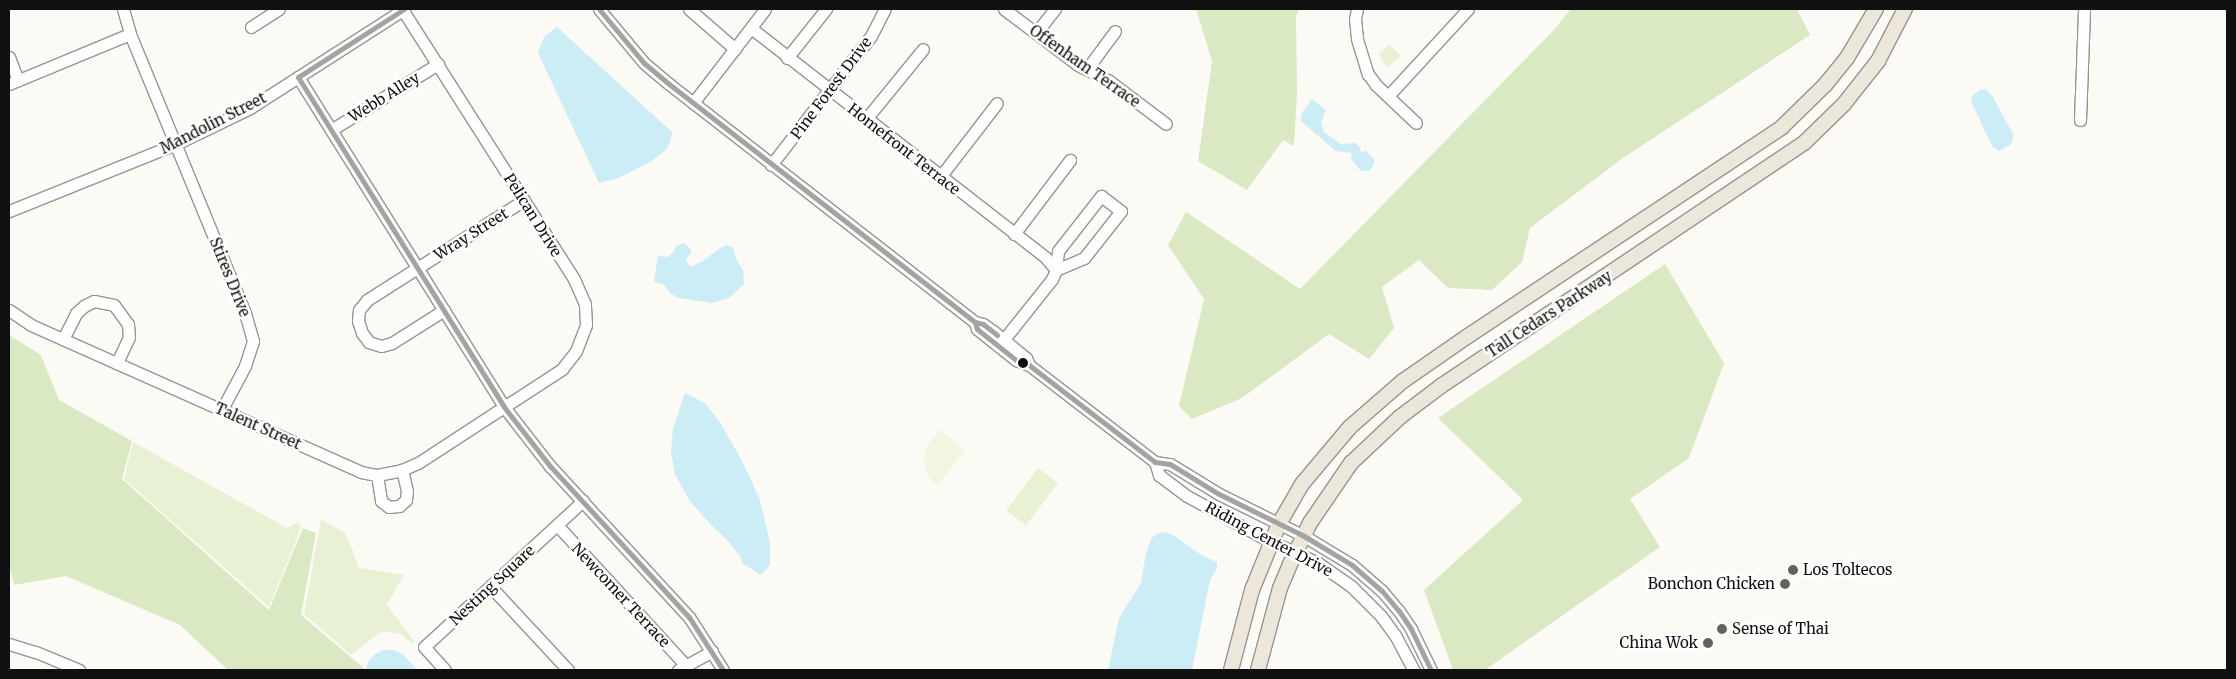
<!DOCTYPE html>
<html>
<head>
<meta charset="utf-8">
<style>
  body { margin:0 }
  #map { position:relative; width:2236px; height:679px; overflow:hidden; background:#fcfaf5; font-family:Merriweather,serif }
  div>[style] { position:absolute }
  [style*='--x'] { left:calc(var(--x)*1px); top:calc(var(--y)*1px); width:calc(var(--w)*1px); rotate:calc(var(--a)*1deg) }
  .green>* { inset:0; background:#e9f1d5; transform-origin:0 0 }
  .forest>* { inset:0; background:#dae9c4 }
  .pitch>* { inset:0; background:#f2f5df }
  .water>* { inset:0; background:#ccecf6 }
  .roads { filter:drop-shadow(1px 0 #969593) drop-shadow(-1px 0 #969593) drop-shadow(0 1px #969593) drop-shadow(0 -1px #969593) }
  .minor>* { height:11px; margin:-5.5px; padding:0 5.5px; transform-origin:5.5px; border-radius:5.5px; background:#fffefe }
  .major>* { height:14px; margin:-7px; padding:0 7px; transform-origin:7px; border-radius:7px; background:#ece6db }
  .bus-1>* { height:5px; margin:-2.5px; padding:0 2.5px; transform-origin:2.5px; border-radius:2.5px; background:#a3a3a3 }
  .dots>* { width:14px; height:14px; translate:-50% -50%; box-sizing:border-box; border:2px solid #fff; border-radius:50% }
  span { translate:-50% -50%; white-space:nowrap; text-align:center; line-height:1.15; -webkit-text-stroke:5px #fff; paint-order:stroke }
  .street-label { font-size:15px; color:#101010 }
  .poi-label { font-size:15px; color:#101010 }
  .left { translate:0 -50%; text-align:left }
  .right { translate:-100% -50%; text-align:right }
  .frame { position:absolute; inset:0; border:10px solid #101010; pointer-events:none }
</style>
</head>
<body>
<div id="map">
  <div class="green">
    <i style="clip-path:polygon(1389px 44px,1401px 56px,1388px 68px,1382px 61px,1379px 54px)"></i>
    <i style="clip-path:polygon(133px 442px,287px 528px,298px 522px,301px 528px,269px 607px,124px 479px)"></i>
    <i style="left:1038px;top:468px;width:25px;height:53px;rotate:37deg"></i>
    <i style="clip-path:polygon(321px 519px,346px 534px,359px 568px,404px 575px,387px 605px,415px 642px,412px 644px,401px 634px,382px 631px,351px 655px,304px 614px)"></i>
  </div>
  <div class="forest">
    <i style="clip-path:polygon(1196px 9px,1299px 9px,1296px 17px,1297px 92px,1294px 146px,1283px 140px,1247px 190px,1198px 161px,1212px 61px)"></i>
    <i style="clip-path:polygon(1571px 9px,1797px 9px,1810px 35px,1623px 158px,1530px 228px,1522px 262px,1492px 290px,1448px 288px,1419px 260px,1382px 287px,1394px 328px,1369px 359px,1329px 334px,1242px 398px,1192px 419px,1179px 406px,1204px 299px,1168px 245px,1186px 212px,1300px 289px,1551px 33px)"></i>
    <i style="clip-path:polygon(1665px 264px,1724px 363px,1689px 458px,1630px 499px,1660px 547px,1485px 670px,1453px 670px,1424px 590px,1523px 500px,1438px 418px)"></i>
    <i style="clip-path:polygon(9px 335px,41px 355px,59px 400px,132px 441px,122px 479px,269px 610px,303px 528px,316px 533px,301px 615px,366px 670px,228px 670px,180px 625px,66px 576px,14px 585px,9px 565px)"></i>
  </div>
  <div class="pitch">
    <i style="clip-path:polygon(940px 430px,965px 450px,937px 486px,927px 475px,924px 455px,927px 445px)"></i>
  </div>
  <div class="water">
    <i style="clip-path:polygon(557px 27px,673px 133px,667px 149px,650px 162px,619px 178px,599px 183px,538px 53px,544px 37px)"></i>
    <i style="clip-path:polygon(1981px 89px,1987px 90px,1993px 97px,2013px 134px,2013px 140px,2010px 145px,1999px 151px,1992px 146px,1972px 103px,1971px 97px)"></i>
    <i style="clip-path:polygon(1312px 99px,1326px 110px,1321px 123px,1324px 132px,1341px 144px,1355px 143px,1360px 147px,1361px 152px,1366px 151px,1374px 159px,1374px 165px,1370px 170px,1361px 171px,1351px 159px,1352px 153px,1336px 151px,1301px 121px,1302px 113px)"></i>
    <i style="clip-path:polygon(684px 243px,692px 251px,686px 260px,690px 267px,703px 261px,720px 248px,727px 245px,733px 248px,736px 259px,743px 270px,744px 284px,729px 298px,712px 303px,679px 298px,671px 294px,663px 284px,654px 282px,658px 256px,668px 257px,673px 253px,676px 246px)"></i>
    <i style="clip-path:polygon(685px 393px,705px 403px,721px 424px,742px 461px,760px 500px,770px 543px,770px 565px,761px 575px,742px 563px,741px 558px,730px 543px,708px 522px,690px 501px,675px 475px,671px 452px,673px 428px)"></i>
    <i style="clip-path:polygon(1163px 532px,1171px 534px,1203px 556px,1217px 562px,1217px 568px,1210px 580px,1192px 670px,1108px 670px,1119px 618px,1141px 583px,1146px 553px,1151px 539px,1156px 534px)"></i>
    <i style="clip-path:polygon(383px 650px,393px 650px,403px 654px,417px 670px,366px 670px,368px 662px,374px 655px)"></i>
  </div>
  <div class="roads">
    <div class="minor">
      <i style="--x:123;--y:9;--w:26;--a:74"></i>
      <i style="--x:130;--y:34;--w:302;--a:67.6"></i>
      <i style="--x:245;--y:313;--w:29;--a:74"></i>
      <i style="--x:253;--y:341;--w:26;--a:108"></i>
      <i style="--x:245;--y:366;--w:49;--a:118.1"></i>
      <i style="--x:599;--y:9;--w:70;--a:50.2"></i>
      <i style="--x:644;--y:63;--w:33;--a:40"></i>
      <i style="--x:669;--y:84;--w:388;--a:37.9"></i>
      <i style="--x:975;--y:322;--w:8;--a:14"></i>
      <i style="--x:983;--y:324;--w:12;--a:35"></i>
      <i style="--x:993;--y:331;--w:43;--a:39.3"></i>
      <i style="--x:1026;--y:358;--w:8;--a:67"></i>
      <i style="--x:689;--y:9;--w:61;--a:41"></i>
      <i style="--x:1004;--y:9;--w:93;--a:37.1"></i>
      <i style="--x:1078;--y:65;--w:35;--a:27"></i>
      <i style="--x:1109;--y:81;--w:71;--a:37"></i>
      <i style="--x:1357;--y:9;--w:10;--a:101"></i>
      <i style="--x:1355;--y:19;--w:20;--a:84"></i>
      <i style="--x:1357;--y:39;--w:37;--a:73"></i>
      <i style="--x:1368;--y:74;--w:14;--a:54"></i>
      <i style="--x:1376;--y:85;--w:55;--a:43.5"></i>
      <i style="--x:251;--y:27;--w:33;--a:-33"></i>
      <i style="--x:751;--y:28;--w:374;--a:37.9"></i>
      <i style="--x:1046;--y:258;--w:16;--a:50"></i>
      <i style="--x:1036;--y:33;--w:31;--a:-52"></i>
      <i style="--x:9;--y:57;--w:25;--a:69"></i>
      <i style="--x:787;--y:58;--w:63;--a:-51.5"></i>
      <i style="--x:1087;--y:69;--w:47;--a:-53.6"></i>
      <i style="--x:298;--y:77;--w:389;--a:58"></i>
      <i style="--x:504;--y:407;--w:75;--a:52.1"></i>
      <i style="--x:550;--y:466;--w:205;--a:47.4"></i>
      <i style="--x:689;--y:617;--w:63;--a:57.3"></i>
      <i style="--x:9;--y:84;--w:131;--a:-22.5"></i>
      <i style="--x:1388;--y:96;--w:118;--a:-47.4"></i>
      <i style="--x:693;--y:103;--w:118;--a:-52.5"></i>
      <i style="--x:866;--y:119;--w:90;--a:-50.8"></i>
      <i style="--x:2080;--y:120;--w:111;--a:-87.9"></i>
      <i style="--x:331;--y:130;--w:126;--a:-31.7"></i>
      <i style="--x:771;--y:165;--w:163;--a:-52.2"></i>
      <i style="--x:871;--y:36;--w:30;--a:-63"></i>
      <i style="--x:940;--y:177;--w:93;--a:-52.4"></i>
      <i style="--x:9;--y:211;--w:180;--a:-21.9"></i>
      <i style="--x:176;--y:144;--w:82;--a:-25.9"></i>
      <i style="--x:250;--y:108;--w:183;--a:-32.7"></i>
      <i style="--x:1014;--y:234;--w:93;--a:-52.9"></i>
      <i style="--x:9;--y:310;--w:27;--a:34"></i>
      <i style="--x:31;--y:325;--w:361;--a:24"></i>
      <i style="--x:361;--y:472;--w:16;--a:11"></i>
      <i style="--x:377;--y:475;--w:25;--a:-11"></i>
      <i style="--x:402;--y:470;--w:17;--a:-24"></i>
      <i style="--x:418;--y:463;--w:172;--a:-33.1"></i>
      <i style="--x:562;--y:369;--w:23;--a:-52"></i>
      <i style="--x:576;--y:351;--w:28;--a:-69"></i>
      <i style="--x:586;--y:325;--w:21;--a:-93"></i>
      <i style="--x:585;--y:304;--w:27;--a:-114"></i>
      <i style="--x:574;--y:279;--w:320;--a:-122.5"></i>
      <i style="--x:444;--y:310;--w:62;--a:147.6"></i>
      <i style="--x:392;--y:343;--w:11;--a:165"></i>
      <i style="--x:381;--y:346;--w:13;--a:-162"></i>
      <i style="--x:369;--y:342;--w:11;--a:-128"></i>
      <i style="--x:362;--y:333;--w:13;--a:-108"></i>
      <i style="--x:358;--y:321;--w:11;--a:-85"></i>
      <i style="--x:359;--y:310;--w:13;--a:-51"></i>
      <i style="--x:367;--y:300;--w:186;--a:-32.5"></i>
      <i style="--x:975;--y:322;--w:7;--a:74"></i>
      <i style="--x:977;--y:329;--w:50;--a:38.5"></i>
      <i style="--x:1016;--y:360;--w:14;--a:21"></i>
      <i style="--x:1029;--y:365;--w:159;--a:37.6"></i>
      <i style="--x:1155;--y:462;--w:15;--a:8"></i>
      <i style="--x:1170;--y:464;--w:57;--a:31.5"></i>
      <i style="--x:1219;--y:494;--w:95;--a:26.3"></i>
      <i style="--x:1304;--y:536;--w:56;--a:31.1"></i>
      <i style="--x:1352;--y:565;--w:40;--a:41"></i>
      <i style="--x:1382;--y:591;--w:26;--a:50"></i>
      <i style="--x:1399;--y:611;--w:22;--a:56"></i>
      <i style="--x:1411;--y:629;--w:46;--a:64"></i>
      <i style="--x:63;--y:339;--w:29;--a:-63"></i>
      <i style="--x:76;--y:313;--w:11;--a:-41"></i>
      <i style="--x:84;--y:306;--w:11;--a:-27"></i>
      <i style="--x:94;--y:301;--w:20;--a:11"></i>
      <i style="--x:114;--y:305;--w:24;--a:54"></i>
      <i style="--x:128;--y:324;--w:13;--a:86"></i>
      <i style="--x:129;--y:337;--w:29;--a:115"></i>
      <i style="--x:1001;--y:343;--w:82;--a:-51.4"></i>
      <i style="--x:1052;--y:279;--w:10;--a:-66"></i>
      <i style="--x:1056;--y:270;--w:19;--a:-84"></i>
      <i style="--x:1058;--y:251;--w:70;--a:-52"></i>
      <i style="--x:1101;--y:196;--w:25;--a:37"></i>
      <i style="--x:1121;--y:211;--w:60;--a:128.2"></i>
      <i style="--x:1084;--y:258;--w:30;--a:157"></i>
      <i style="--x:1155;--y:462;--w:14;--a:73"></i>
      <i style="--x:1159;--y:475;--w:35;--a:37"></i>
      <i style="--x:1187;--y:496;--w:85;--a:28.7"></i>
      <i style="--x:1262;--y:537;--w:62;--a:24.9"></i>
      <i style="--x:1318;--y:563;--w:40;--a:34.9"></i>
      <i style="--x:1351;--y:586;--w:42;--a:45"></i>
      <i style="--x:1381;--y:616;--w:24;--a:54"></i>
      <i style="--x:1395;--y:635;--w:40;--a:62"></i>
      <i style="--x:377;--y:475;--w:26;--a:81"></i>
      <i style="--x:381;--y:501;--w:10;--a:37"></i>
      <i style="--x:389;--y:507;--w:10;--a:-6"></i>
      <i style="--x:399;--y:506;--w:9;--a:-41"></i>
      <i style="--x:406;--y:500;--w:9;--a:-84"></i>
      <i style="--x:407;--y:491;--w:22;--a:-103"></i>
      <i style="--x:557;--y:525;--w:191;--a:47.5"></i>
      <i style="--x:490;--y:586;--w:115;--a:47.1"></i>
      <i style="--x:9;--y:644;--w:28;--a:17"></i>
      <i style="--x:36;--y:652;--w:47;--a:22.7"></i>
      <i style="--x:445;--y:670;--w:31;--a:-132"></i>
      <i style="--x:424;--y:647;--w:216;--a:-42.6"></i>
      <i style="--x:678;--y:670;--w:39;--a:-29"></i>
    </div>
    <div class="major">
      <i style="--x:1231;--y:670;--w:83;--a:-75.3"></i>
      <i style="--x:1252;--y:590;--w:71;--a:-67.8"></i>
      <i style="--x:1279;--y:524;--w:46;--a:-60.1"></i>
      <i style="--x:1302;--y:484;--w:75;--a:-49.9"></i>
      <i style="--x:1350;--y:427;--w:70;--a:-41"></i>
      <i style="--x:1403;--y:381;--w:79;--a:-34.7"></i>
      <i style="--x:1468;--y:336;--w:377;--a:-33.6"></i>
      <i style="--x:1782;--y:127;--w:60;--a:-44.3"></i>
      <i style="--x:1825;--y:85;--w:35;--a:-51"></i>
      <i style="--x:1847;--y:58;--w:57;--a:-59.4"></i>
      <i style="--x:1258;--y:670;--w:85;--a:-75"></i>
      <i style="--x:1280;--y:588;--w:26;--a:-67"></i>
      <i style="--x:1290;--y:564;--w:46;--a:-64"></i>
      <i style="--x:1310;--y:523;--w:73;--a:-55.7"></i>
      <i style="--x:1351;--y:463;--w:67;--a:-43.2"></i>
      <i style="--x:1400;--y:417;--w:51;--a:-37.1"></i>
      <i style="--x:1441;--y:386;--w:437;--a:-33.8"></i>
      <i style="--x:1804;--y:143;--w:56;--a:-44.3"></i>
      <i style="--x:1844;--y:104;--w:55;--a:-51.7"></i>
      <i style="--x:1878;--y:61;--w:59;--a:-62.6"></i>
    </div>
  </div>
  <div class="bus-1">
    <i style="--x:404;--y:9;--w:126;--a:147.3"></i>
    <i style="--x:298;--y:77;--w:389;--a:58"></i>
    <i style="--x:504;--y:407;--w:75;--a:52.1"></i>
    <i style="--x:550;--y:466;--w:205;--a:47.4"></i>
    <i style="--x:689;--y:617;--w:63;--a:57.3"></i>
    <i style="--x:599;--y:9;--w:70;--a:50.2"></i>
    <i style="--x:644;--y:63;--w:33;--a:40"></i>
    <i style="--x:669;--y:84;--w:388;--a:37.9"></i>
    <i style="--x:975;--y:322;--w:8;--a:14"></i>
    <i style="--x:983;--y:324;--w:18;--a:38"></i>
    <i style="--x:975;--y:322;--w:7;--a:74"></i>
    <i style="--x:977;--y:329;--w:50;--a:38.5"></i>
    <i style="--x:1016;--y:360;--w:14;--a:21"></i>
    <i style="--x:1029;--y:365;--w:159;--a:37.6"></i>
    <i style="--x:1155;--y:462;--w:15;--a:8"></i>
    <i style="--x:1170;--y:464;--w:57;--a:31.5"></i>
    <i style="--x:1219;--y:494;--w:95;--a:26.3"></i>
    <i style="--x:1304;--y:536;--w:56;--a:31.1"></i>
    <i style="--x:1352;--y:565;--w:40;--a:41"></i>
    <i style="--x:1382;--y:591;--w:26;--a:50"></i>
    <i style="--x:1399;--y:611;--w:22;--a:56"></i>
    <i style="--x:1411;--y:629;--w:46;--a:64"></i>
  </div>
  <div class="dots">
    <i style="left:1023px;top:363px;background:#101010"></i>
    <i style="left:1793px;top:570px;background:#636260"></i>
    <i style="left:1785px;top:584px;background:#636260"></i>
    <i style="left:1722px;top:629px;background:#636260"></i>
    <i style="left:1708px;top:643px;background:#636260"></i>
  </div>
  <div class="street-label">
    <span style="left:1085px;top:66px;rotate:35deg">Offenham Terrace</span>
    <span style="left:831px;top:88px;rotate:-53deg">Pine Forest Drive</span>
    <span style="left:384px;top:97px;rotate:-32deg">Webb Alley</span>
    <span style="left:213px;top:123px;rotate:-27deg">Mandolin Street</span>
    <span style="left:904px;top:149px;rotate:38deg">Homefront Terrace</span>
    <span style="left:533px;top:215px;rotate:58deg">Pelican Drive</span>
    <span style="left:471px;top:234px;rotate:-32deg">Wray Street</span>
    <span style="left:230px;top:277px;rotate:68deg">Stires Drive</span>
    <span style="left:1549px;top:314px;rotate:-33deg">Tall Cedars Parkway</span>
    <span style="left:258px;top:426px;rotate:24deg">Talent Street</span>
    <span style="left:1269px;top:539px;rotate:28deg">Riding Center Drive</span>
    <span style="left:492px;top:585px;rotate:-43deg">Nesting Square</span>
    <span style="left:621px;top:595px;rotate:47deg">Newcomer Terrace</span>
  </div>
  <div class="poi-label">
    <span class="left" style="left:1803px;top:570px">Los Toltecos</span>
    <span class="right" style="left:1775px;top:584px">Bonchon Chicken</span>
    <span class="left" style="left:1732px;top:629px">Sense of Thai</span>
    <span class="right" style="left:1698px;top:643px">China Wok</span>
  </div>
  <div class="frame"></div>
</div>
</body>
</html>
